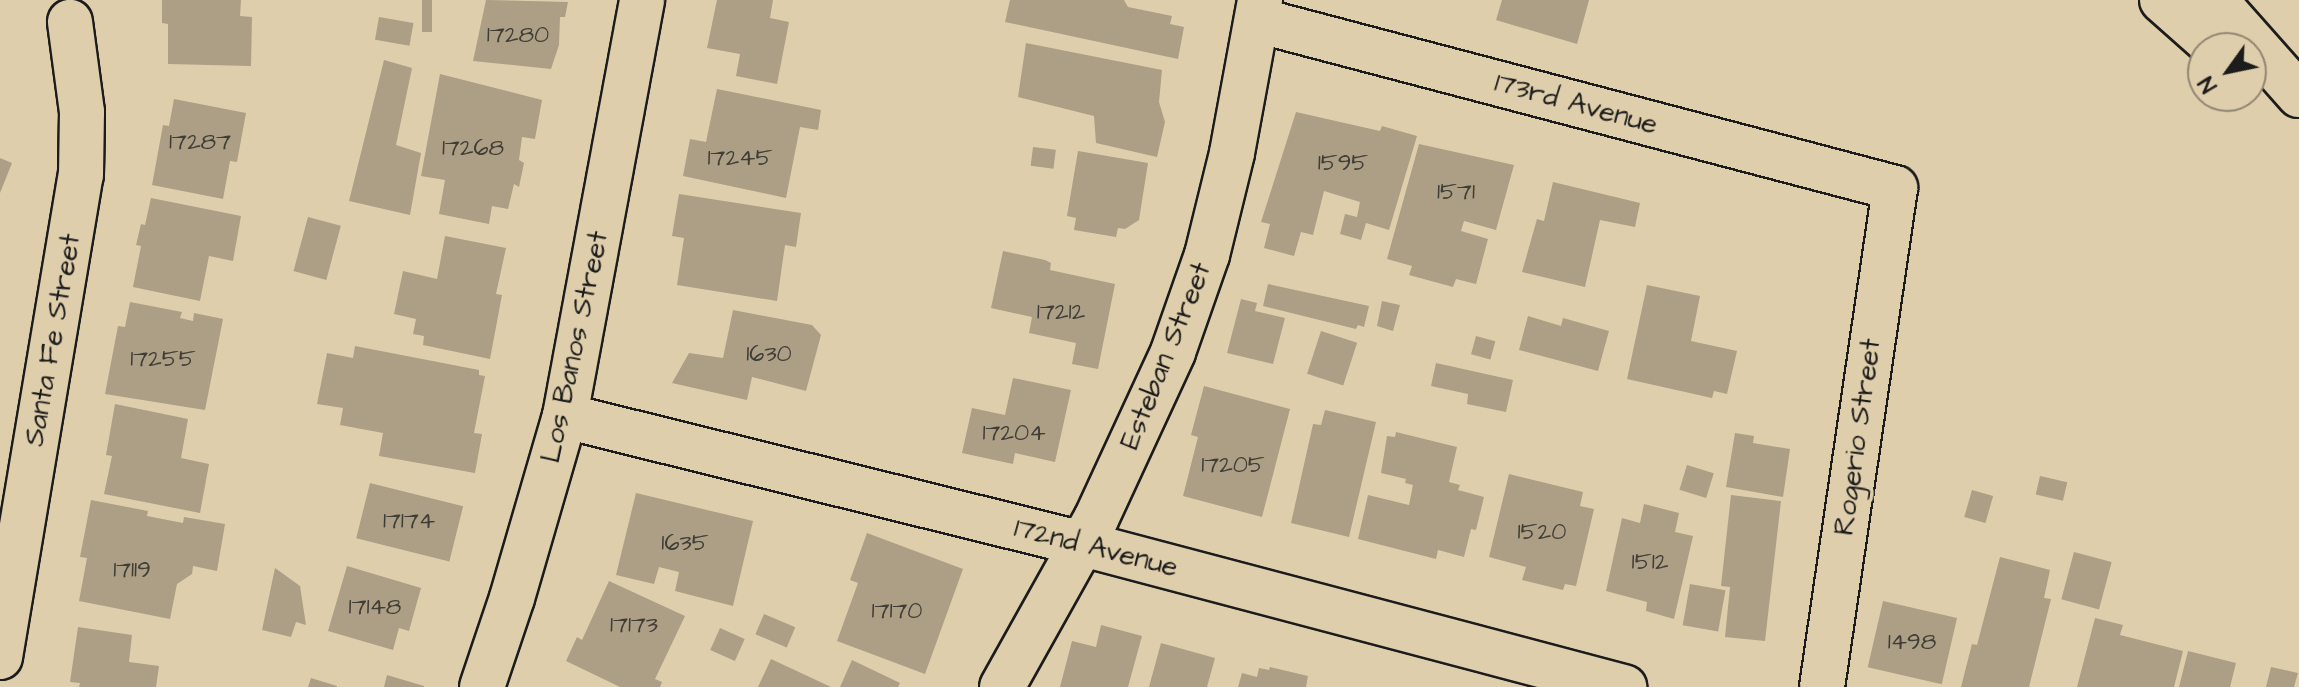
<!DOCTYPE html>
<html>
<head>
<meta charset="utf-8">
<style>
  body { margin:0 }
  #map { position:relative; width:2299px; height:687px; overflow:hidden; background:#dfceab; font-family:"Architects Daughter",sans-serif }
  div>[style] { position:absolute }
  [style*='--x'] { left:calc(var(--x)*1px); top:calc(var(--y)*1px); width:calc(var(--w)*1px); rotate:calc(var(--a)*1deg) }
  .building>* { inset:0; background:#ac9f85; transform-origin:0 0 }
  .roads { filter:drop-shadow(2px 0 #1c1c1c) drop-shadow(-2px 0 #1c1c1c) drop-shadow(0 2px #1c1c1c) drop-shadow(0 -2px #1c1c1c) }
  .street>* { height:44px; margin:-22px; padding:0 22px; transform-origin:22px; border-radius:22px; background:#dfceab }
  .highway>* { height:44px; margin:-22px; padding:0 22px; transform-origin:22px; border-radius:22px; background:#dfceab }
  span { translate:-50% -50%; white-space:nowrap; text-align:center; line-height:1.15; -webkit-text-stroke:7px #dfceab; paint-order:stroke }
  .number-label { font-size:24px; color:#403d36 }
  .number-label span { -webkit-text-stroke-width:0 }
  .street-label { font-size:28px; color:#1c1c1c }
  .north { position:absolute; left:2187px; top:32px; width:80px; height:80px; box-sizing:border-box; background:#dfceab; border:2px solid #918772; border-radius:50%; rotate:237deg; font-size:22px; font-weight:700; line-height:32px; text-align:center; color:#1c1c1c }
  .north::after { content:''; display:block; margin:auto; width:28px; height:36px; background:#1c1c1c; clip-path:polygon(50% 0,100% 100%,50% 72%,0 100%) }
</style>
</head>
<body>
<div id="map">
  <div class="building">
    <i style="clip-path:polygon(162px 0,241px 0,240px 16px,252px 17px,251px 66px,168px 64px,168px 24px,162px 23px)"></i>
    <i style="left:422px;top:0;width:10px;height:32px"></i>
    <i style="clip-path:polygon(486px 0,568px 2px,565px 17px,560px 17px,559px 45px,551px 69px,473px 61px)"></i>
    <i style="clip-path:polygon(717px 0,773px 0,770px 18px,789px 22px,777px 84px,736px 76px,740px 54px,707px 48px)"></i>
    <i style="clip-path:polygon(1010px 0,1124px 0,1128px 7px,1172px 16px,1170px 24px,1184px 27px,1178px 59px,1005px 22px)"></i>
    <i style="clip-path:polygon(1502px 0,1589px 0,1577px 44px,1496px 20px)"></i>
    <i style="left:379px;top:17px;width:35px;height:23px;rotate:10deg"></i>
    <i style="clip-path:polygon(1026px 43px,1162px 70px,1159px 102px,1165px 122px,1157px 157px,1096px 143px,1094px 116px,1018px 97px)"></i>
    <i style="clip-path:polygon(384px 60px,412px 68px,396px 145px,421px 153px,410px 215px,349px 201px)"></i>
    <i style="clip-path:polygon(440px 74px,542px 100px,535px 139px,522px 137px,519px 160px,524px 163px,519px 187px,514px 184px,508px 209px,492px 206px,489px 224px,439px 214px,445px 180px,421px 176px)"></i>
    <i style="clip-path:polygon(717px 89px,821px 110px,818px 130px,800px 127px,786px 198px,683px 176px,690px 139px,706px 142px)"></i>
    <i style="clip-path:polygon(174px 99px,246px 113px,237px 162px,230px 161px,223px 199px,152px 185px,163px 125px,169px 126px)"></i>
    <i style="clip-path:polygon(1296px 112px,1380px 131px,1382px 126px,1417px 136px,1389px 230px,1366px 223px,1361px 240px,1340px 234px,1345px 214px,1357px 217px,1360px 202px,1324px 191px,1313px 235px,1301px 232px,1294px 256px,1264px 248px,1270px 224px,1261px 222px)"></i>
    <i style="clip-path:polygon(1419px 144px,1514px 165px,1496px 230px,1464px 221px,1461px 231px,1488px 239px,1476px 284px,1456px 279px,1453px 287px,1409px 275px,1412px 266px,1387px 259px)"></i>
    <i style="left:1033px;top:147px;width:23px;height:19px;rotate:7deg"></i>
    <i style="clip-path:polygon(1078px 151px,1148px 163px,1139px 220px,1125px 229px,1118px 228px,1116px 237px,1074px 230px,1076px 218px,1067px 216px)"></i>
    <i style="clip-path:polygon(0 158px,12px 163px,0 193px)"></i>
    <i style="clip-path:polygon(1553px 182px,1640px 203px,1635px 227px,1600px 220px,1585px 287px,1522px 272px,1537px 219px,1544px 221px)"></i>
    <i style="clip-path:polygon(679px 194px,801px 213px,796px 247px,785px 245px,777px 301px,677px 285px,684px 238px,672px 236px)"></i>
    <i style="clip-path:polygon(151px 198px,241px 216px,233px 261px,209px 256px,200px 301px,133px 287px,141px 246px,136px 245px,141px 224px,145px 225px)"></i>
    <i style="left:308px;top:217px;width:34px;height:56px;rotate:15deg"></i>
    <i style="clip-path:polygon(445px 236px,506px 248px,496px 294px,502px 295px,490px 359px,423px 345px,424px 336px,413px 334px,416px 319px,394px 314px,403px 271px,437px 279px)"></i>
    <i style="clip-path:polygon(1003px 251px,1045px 260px,1051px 263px,1050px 270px,1115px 284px,1098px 369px,1072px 364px,1076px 343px,1029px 333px,1032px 317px,991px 308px)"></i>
    <i style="clip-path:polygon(1268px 284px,1369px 306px,1364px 327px,1358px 325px,1356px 329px,1263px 306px)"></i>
    <i style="clip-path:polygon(1647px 285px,1700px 296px,1691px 341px,1737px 351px,1727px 394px,1714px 391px,1712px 398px,1627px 379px)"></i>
    <i style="clip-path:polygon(1241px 299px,1257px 303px,1255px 311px,1285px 318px,1273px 364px,1227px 353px)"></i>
    <i style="clip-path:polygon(1382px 301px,1400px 305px,1393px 331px,1377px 326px)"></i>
    <i style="clip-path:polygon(130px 302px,182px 312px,180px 318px,193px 321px,194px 313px,223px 319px,205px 410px,105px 394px,118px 326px,125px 327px)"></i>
    <i style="clip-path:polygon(733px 310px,812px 325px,821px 335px,806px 391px,752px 377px,747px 400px,672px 383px,689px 353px,723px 358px)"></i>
    <i style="clip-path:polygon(1528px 316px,1561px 326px,1563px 318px,1609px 331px,1598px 371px,1519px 350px)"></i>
    <i style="left:1321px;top:331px;width:38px;height:45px;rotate:18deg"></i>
    <i style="left:1476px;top:336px;width:20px;height:19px;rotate:15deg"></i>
    <i style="clip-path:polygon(355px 346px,479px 370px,479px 375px,485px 376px,474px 433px,482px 434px,475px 473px,379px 456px,383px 433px,340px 425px,343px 408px,317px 404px,327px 353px,353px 358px)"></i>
    <i style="clip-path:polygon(1436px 363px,1513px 380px,1506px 412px,1467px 404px,1468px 394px,1431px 386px)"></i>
    <i style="clip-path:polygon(1013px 378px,1071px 390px,1055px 462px,1015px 453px,1013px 464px,962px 453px,972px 408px,1005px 415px)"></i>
    <i style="clip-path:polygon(1204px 386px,1290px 409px,1262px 517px,1183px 496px,1198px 437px,1191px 435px)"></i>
    <i style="clip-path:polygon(115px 404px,188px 419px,181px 458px,209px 464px,200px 513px,104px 494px,112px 456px,106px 455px)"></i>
    <i style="clip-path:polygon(1325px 410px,1376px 422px,1349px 537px,1291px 523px,1313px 424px,1321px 425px)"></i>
    <i style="clip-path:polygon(1396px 432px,1457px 447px,1449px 482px,1460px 485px,1458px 490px,1484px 497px,1476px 530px,1471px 529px,1464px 557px,1438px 550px,1436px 559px,1358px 539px,1368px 495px,1409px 505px,1413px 485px,1405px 483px,1406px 479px,1381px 473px,1387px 436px,1395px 437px)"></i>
    <i style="clip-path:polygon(1735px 433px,1754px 436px,1753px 443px,1790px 449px,1783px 497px,1726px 487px)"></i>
    <i style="left:1687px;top:465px;width:28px;height:26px;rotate:17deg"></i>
    <i style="clip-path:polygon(1509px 474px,1583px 492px,1580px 506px,1594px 509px,1576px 586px,1565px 584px,1563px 590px,1522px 580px,1526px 567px,1489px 557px)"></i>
    <i style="left:2040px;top:476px;width:28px;height:19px;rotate:13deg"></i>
    <i style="left:370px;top:483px;width:96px;height:57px;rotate:14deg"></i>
    <i style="left:1972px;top:490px;width:22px;height:28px;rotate:16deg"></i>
    <i style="clip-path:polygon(636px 493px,753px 521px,733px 606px,675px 591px,679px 572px,659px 567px,654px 584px,616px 575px)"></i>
    <i style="clip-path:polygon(1731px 495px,1781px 501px,1765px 641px,1725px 637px,1730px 587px,1721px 586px)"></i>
    <i style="clip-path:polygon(91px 500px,148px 511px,147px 516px,183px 523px,184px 517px,225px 524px,217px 571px,193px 566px,192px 574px,177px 584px,170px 619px,79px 601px,87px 558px,80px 557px)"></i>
    <i style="clip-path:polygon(1644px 504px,1679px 513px,1675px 532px,1693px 536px,1674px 619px,1646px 611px,1647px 602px,1606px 591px,1622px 518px,1640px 523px)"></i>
    <i style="clip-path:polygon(867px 533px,963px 569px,925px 674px,837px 641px,858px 583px,850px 580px)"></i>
    <i style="left:2074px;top:552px;width:39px;height:49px;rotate:15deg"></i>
    <i style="clip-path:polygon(2000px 557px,2050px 570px,2044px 598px,2051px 599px,2029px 687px,1961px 687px,1972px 644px,1977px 645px)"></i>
    <i style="clip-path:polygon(347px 566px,421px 588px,409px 631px,399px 628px,393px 650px,328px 631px)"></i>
    <i style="clip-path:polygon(275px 568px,300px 586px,306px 625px,296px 622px,291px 637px,262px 630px)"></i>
    <i style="clip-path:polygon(609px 581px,685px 616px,655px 679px,662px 682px,660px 687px,620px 687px,566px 661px,577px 637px,582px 640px)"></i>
    <i style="left:1690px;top:584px;width:36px;height:42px;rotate:10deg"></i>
    <i style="left:1883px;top:601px;width:76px;height:68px;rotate:13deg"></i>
    <i style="left:764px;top:614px;width:34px;height:22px;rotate:23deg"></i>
    <i style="clip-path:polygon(2095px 618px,2123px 625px,2120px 635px,2183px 651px,2174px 687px,2077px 687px)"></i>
    <i style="clip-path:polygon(1101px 625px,1142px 636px,1128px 687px,1060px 687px,1072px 641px,1096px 647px)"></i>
    <i style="clip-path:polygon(78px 627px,132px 635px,129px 662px,159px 666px,156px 687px,79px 687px,80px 683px,70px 682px)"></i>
    <i style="left:720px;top:628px;width:27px;height:24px;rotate:24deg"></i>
    <i style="clip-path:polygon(1161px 643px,1215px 658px,1207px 687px,1149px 687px)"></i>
    <i style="clip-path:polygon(2188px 651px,2236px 663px,2230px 687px,2179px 687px)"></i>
    <i style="clip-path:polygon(771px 659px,831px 687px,758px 687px)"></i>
    <i style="clip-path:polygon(852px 660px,900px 683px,898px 687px,840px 687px)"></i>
    <i style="clip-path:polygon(1270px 667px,1308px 676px,1306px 687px,1238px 687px,1242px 673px,1257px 677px,1259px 668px,1269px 670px)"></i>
    <i style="clip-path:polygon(2271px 667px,2298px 673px,2294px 687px,2266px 687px)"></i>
    <i style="clip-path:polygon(387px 675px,424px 686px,424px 687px,384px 687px)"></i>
    <i style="clip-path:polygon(311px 678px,337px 686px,337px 687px,308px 687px)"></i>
  </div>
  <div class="roads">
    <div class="street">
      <i style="--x:1257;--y:20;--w:660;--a:14.75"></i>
      <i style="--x:1895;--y:188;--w:504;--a:98.32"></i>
      <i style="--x:565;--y:416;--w:534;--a:13.88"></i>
      <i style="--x:1083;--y:544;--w:560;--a:14.81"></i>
      <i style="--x:0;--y:657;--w:489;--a:-80.5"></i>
      <i style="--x:81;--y:175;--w:63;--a:-89.1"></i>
      <i style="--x:82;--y:112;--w:91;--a:-97.6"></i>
      <i style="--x:482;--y:687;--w:94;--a:-71.4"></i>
      <i style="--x:512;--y:598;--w:190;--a:-73.8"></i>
      <i style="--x:565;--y:416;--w:423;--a:-79.5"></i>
      <i style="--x:1002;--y:687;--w:193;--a:-60.8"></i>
      <i style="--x:1096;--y:519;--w:184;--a:-65.2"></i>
      <i style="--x:1173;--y:352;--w:103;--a:-70.7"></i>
      <i style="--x:1207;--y:255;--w:105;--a:-76.2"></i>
      <i style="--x:1232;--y:153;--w:156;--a:-79.6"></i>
    </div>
    <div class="highway">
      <i style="--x:2162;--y:0;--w:72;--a:41.6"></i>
      <i style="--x:2215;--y:0;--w:127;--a:48.5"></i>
    </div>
  </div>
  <div class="number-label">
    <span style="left:518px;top:36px">17280</span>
    <span style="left:200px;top:143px">17287</span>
    <span style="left:473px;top:149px">17268</span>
    <span style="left:740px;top:159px">17245</span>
    <span style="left:1343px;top:164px">1595</span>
    <span style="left:1456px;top:193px">1571</span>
    <span style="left:1061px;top:313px">17212</span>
    <span style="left:769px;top:355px">1630</span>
    <span style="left:163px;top:360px">17255</span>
    <span style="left:1014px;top:434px">17204</span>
    <span style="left:1233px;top:466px">17205</span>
    <span style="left:409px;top:522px">17174</span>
    <span style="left:1542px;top:533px">1520</span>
    <span style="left:685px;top:544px">1635</span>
    <span style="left:1650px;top:563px">1512</span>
    <span style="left:132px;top:571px">17119</span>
    <span style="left:375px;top:608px">17148</span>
    <span style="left:897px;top:612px">17170</span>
    <span style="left:634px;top:626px">17173</span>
    <span style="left:1912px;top:643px">1498</span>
  </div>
  <div class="street-label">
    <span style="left:1576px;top:104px;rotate:15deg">173rd Avenue</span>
    <span style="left:53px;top:340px;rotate:-80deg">Santa Fe Street</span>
    <span style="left:575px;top:347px;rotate:-78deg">Los Banos Street</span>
    <span style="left:1166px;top:356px;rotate:-68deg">Esteban Street</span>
    <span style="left:1858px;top:437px;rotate:-82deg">Rogerio Street</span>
    <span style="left:1096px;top:548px;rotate:14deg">172nd Avenue</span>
  </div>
  <div class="north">N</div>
</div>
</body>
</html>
